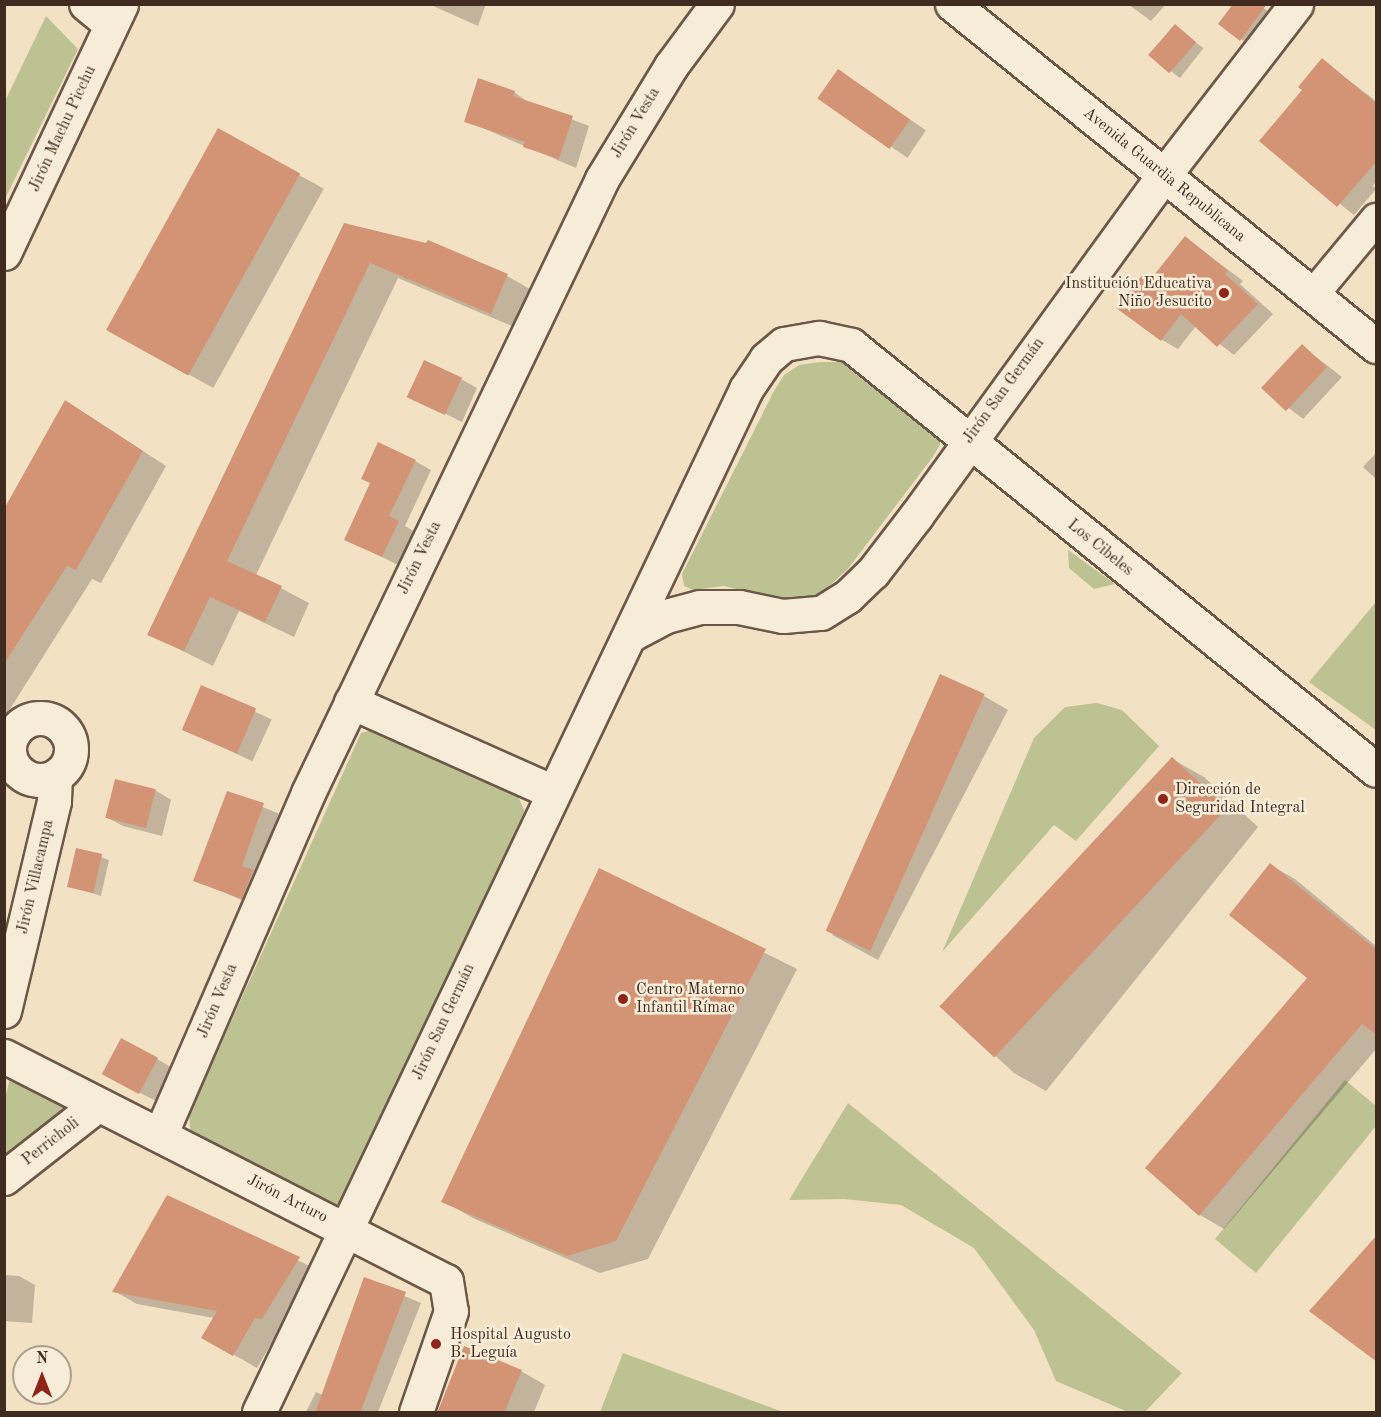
<!DOCTYPE html>
<html>
<head>
<meta charset="utf-8">
<style>
  body { margin:0 }
  #map { position:relative; width:1381px; height:1417px; overflow:hidden; background:#f3e1c3; font-family:"Old Standard TT",serif }
  div>[style] { position:absolute }
  [style*='--x'] { left:calc(var(--x)*1px); top:calc(var(--y)*1px); width:calc(var(--w)*1px); rotate:calc(var(--a)*1deg) }
  .green>* { inset:0; background:#bdc292 }
  .shadow>* { inset:0; background:#0003; transform-origin:0 0 }
  .building>* { inset:0; background:#d39475; transform-origin:0 0 }
  .roads { filter:drop-shadow(2px 0 #6c5849) drop-shadow(-2px 0 #6c5849) drop-shadow(0 2px #6c5849) drop-shadow(0 -2px #6c5849) }
  .pedestrian>* { height:30px; margin:-15px; padding:0 15px; transform-origin:15px; border-radius:15px; background:#f7ecd8 }
  .minor>* { height:33px; margin:-16.5px; padding:0 16.5px; transform-origin:16.5px; border-radius:16.5px; background:#f7ecd8 }
  .minor>.ring { margin:-16.5px; padding:0; box-sizing:content-box; background:none; border:33px solid #f7ecd8; border-radius:50% }
  .tertiary>* { height:33px; margin:-16.5px; padding:0 16.5px; transform-origin:16.5px; border-radius:16.5px; background:#f7ecd8 }
  .dots>* { width:16px; height:16px; translate:-50% -50%; box-sizing:border-box; border:3px solid #f7ecd8; border-radius:50% }
  span { translate:-50% -50%; white-space:nowrap; text-align:center; line-height:1.15; -webkit-text-stroke:5px #f7ecd8; paint-order:stroke }
  .street-label { font-size:16px; color:#3f2b20 }
  .poi-label { font-size:16px; color:#3f2b20 }
  .right { translate:-100% -50%; text-align:right }
  .left { translate:0 -50%; text-align:left }
  .frame { position:absolute; inset:0; border:6px solid #3f2b20; pointer-events:none }
  .north { position:absolute; left:12px; top:1345px; width:60px; height:60px; box-sizing:border-box; background:#f7ecd8; border:2px solid #ad9f8e; border-radius:50%; rotate:0deg; font-size:16px; font-weight:700; line-height:24px; text-align:center; color:#3f2b20 }
  .north::after { content:''; display:block; margin:auto; width:21px; height:27px; background:#8f2418; clip-path:polygon(50% 0,100% 100%,50% 72%,0 100%) }
</style>
</head>
<body>
<div id="map">
  <div class="green">
    <i style="clip-path:polygon(46px 16px,78px 49px,5px 199px,5px 101px)"></i>
    <i style="clip-path:polygon(820px 362px,841px 362px,938px 429px,940px 445px,932px 458px,847px 570px,819px 595px,788px 601px,724px 586px,693px 590px,684px 586px,682px 574px,774px 391px,784px 375px,799px 365px)"></i>
    <i style="clip-path:polygon(1068px 550px,1115px 584px,1094px 589px,1069px 568px)"></i>
    <i style="clip-path:polygon(1376px 602px,1376px 730px,1309px 682px)"></i>
    <i style="clip-path:polygon(1097px 703px,1122px 710px,1159px 746px,1076px 841px,1054px 825px,942px 952px,1034px 738px,1065px 707px)"></i>
    <i style="clip-path:polygon(376px 729px,515px 790px,526px 814px,345px 1203px,319px 1206px,191px 1139px,189px 1115px,361px 733px)"></i>
    <i style="clip-path:polygon(10px 1078px,71px 1105px,5px 1167px,5px 1099px)"></i>
    <i style="clip-path:polygon(1345px 1080px,1376px 1106px,1376px 1126px,1256px 1273px,1215px 1239px)"></i>
    <i style="clip-path:polygon(848px 1103px,1182px 1373px,1145px 1412px,1128px 1412px,1056px 1381px,1034px 1330px,974px 1248px,901px 1205px,844px 1199px,789px 1200px)"></i>
    <i style="clip-path:polygon(623px 1353px,783px 1412px,600px 1412px)"></i>
  </div>
  <div class="shadow">
    <i style="clip-path:polygon(486px 4px,478px 26px,431px 5px,431px 4px)"></i>
    <i style="clip-path:polygon(1128px 4px,1166px 4px,1151px 21px)"></i>
    <i style="clip-path:polygon(1259px 4px,1271px 14px,1248px 44px,1241px 39px)"></i>
    <i style="left:1175px;top:26px;width:36px;height:38px;rotate:38deg"></i>
    <i style="clip-path:polygon(1322px 60px,1376px 101px,1376px 181px,1373px 186px,1376px 189px,1354px 215px,1261px 141px,1304px 90px)"></i>
    <i style="left:838px;top:71px;width:106px;height:33px;rotate:34deg"></i>
    <i style="clip-path:polygon(514px 92px,529px 103px,589px 126px,576px 168px,466px 121px)"></i>
    <i style="left:218px;top:130px;width:121px;height:228px;rotate:29deg"></i>
    <i style="clip-path:polygon(345px 225px,507px 276px,535px 292px,519px 329px,398px 278px,256px 575px,309px 603px,294px 637px,239px 611px,213px 666px,148px 634px)"></i>
    <i style="clip-path:polygon(1186px 238px,1243px 281px,1240px 284px,1273px 314px,1234px 355px,1196px 326px,1178px 349px,1162px 340px,1144px 275px,1152px 280px)"></i>
    <i style="clip-path:polygon(1302px 346px,1342px 377px,1303px 419px,1263px 388px)"></i>
    <i style="clip-path:polygon(461px 379px,477px 388px,462px 422px,409px 396px)"></i>
    <i style="clip-path:polygon(89px 416px,166px 466px,101px 583px,92px 579px,5px 717px,4px 512px)"></i>
    <i style="clip-path:polygon(1376px 453px,1376px 479px,1363px 467px)"></i>
    <i style="clip-path:polygon(415px 461px,431px 470px,405px 526px,414px 531px,398px 565px,346px 539px)"></i>
    <i style="left:202px;top:687px;width:77px;height:46px;rotate:25deg"></i>
    <i style="clip-path:polygon(984px 696px,1008px 710px,878px 960px,832px 935px)"></i>
    <i style="clip-path:polygon(1172px 759px,1204px 777px,1258px 827px,1046px 1091px,1014px 1073px,959px 1022px)"></i>
    <i style="clip-path:polygon(155px 790px,171px 800px,162px 836px,123px 826px,106px 817px)"></i>
    <i style="clip-path:polygon(228px 793px,280px 814px,258px 875px,258px 907px,195px 880px)"></i>
    <i style="clip-path:polygon(78px 849px,109px 860px,101px 896px,69px 886px)"></i>
    <i style="clip-path:polygon(1270px 865px,1295px 879px,1376px 946px,1376px 1049px,1224px 1229px,1200px 1215px,1147px 1168px,1309px 978px)"></i>
    <i style="clip-path:polygon(600px 870px,797px 969px,648px 1259px,600px 1273px,475px 1219px,443px 1201px)"></i>
    <i style="clip-path:polygon(157px 1059px,173px 1068px,156px 1101px,120px 1083px)"></i>
    <i style="clip-path:polygon(168px 1197px,322px 1272px,286px 1332px,279px 1330px,257px 1368px,203px 1337px,214px 1318px,137px 1304px,114px 1291px)"></i>
    <i style="clip-path:polygon(4px 1275px,19px 1276px,35px 1285px,32px 1323px,4px 1321px)"></i>
    <i style="clip-path:polygon(365px 1279px,421px 1303px,378px 1412px,306px 1412px,316px 1392px,323px 1395px)"></i>
    <i style="clip-path:polygon(521px 1371px,545px 1385px,534px 1412px,439px 1412px)"></i>
  </div>
  <div class="building">
    <i style="clip-path:polygon(1233px 4px,1267px 4px,1240px 41px,1218px 24px)"></i>
    <i style="left:1175px;top:24px;width:28px;height:41px;rotate:41deg"></i>
    <i style="clip-path:polygon(1322px 58px,1377px 104px,1377px 161px,1337px 207px,1259px 141px,1302px 90px,1298px 87px)"></i>
    <i style="left:838px;top:69px;width:88px;height:36px;rotate:35deg"></i>
    <i style="clip-path:polygon(478px 78px,515px 91px,513px 96px,573px 116px,559px 159px,523px 147px,525px 142px,464px 122px)"></i>
    <i style="left:218px;top:128px;width:94px;height:231px;rotate:29deg"></i>
    <i style="clip-path:polygon(344px 223px,426px 243px,428px 240px,508px 274px,491px 314px,370px 263px,227px 561px,282px 586px,265px 622px,210px 597px,184px 651px,147px 635px)"></i>
    <i style="clip-path:polygon(1185px 236px,1228px 271px,1225px 274px,1258px 304px,1217px 347px,1181px 314px,1161px 341px,1116px 308px,1144px 273px,1151px 279px)"></i>
    <i style="left:1302px;top:344px;width:34px;height:60px;rotate:43deg"></i>
    <i style="left:424px;top:360px;width:42px;height:41px;rotate:25deg"></i>
    <i style="clip-path:polygon(65px 400px,143px 451px,76px 570px,67px 566px,4px 664px,4px 509px)"></i>
    <i style="clip-path:polygon(378px 442px,416px 460px,389px 516px,399px 521px,382px 557px,344px 540px,370px 483px,361px 479px)"></i>
    <i style="left:940px;top:674px;width:49px;height:281px;rotate:24deg"></i>
    <i style="left:201px;top:685px;width:60px;height:49px;rotate:23deg"></i>
    <i style="left:1172px;top:757px;width:75px;height:341px;rotate:43deg"></i>
    <i style="left:115px;top:779px;width:42px;height:40px;rotate:14deg"></i>
    <i style="clip-path:polygon(227px 791px,264px 803px,242px 866px,253px 870px,242px 899px,193px 881px)"></i>
    <i style="left:76px;top:848px;width:27px;height:40px;rotate:13deg"></i>
    <i style="clip-path:polygon(1270px 863px,1377px 950px,1377px 1035px,1362px 1024px,1199px 1216px,1145px 1168px,1307px 978px,1229px 915px)"></i>
    <i style="clip-path:polygon(599px 868px,766px 949px,616px 1241px,567px 1256px,441px 1202px)"></i>
    <i style="left:121px;top:1038px;width:42px;height:41px;rotate:28deg"></i>
    <i style="clip-path:polygon(167px 1195px,300px 1257px,262px 1319px,255px 1318px,233px 1356px,201px 1338px,217px 1311px,112px 1292px)"></i>
    <i style="clip-path:polygon(1377px 1235px,1377px 1362px,1309px 1311px)"></i>
    <i style="clip-path:polygon(364px 1277px,406px 1292px,360px 1413px,315px 1413px)"></i>
    <i style="clip-path:polygon(464px 1346px,522px 1370px,504px 1413px,437px 1413px)"></i>
  </div>
  <div class="roads">
    <div class="pedestrian">
      <i style="--x:1313;--y:295;--w:99;--a:-50.3"></i>
    </div>
    <div class="minor">
      <i style="--x:86;--y:4;--w:32;--a:39"></i>
      <i style="--x:4;--y:253;--w:275;--a:-64.8"></i>
      <i style="--x:632;--y:634;--w:38;--a:-28"></i>
      <i style="--x:666;--y:616;--w:35;--a:-15"></i>
      <i style="--x:700;--y:607;--w:39;--a:0"></i>
      <i style="--x:739;--y:607;--w:45;--a:11.6"></i>
      <i style="--x:783;--y:616;--w:38;--a:-5"></i>
      <i style="--x:821;--y:613;--w:31;--a:-32"></i>
      <i style="--x:847;--y:597;--w:36;--a:-44"></i>
      <i style="--x:873;--y:572;--w:71;--a:-52.5"></i>
      <i style="--x:916;--y:516;--w:422;--a:-54"></i>
      <i style="--x:1164;--y:175;--w:216;--a:-52.3"></i>
      <i style="--x:351;--y:702;--w:221;--a:24"></i>
      <i class="ring" style="left:9px;top:718px;width:29px;height:29px"></i>
      <i style="--x:4;--y:1011;--w:216;--a:-76.6"></i>
      <i style="--x:54;--y:801;--w:23;--a:-88"></i>
      <i style="--x:4;--y:1056;--w:496;--a:27"></i>
      <i style="--x:446;--y:1281;--w:30;--a:81"></i>
      <i style="--x:451;--y:1311;--w:107;--a:109.1"></i>
      <i style="--x:161;--y:1133;--w:370;--a:-66.6"></i>
      <i style="--x:308;--y:793;--w:681;--a:-64.41"></i>
      <i style="--x:602;--y:179;--w:132;--a:-58.6"></i>
      <i style="--x:671;--y:66;--w:77;--a:-53.4"></i>
      <i style="--x:4;--y:1178;--w:118;--a:-38.1"></i>
      <i style="--x:259;--y:1412;--w:1133;--a:-64.54"></i>
      <i style="--x:746;--y:389;--w:36;--a:-56"></i>
      <i style="--x:766;--y:359;--w:23;--a:-40"></i>
      <i style="--x:784;--y:344;--w:36;--a:-10"></i>
      <i style="--x:819;--y:338;--w:33;--a:12"></i>
      <i style="--x:851;--y:345;--w:675;--a:38.99"></i>
    </div>
    <div class="tertiary">
      <i style="--x:952;--y:4;--w:545;--a:38.89"></i>
    </div>
  </div>
  <div class="dots">
    <i style="left:1224px;top:293px;background:#8f2418"></i>
    <i style="left:1163px;top:799px;background:#8f2418"></i>
    <i style="left:623px;top:999px;background:#8f2418"></i>
    <i style="left:436px;top:1344px;background:#8f2418"></i>
  </div>
  <div class="street-label">
    <span style="left:636px;top:123px;rotate:-59deg">Jirón Vesta</span>
    <span style="left:63px;top:129px;rotate:-65deg">Jirón Machu Picchu</span>
    <span style="left:1164px;top:175px;rotate:39deg">Avenida Guardia Republicana</span>
    <span style="left:1004px;top:391px;rotate:-54deg">Jirón San Germán</span>
    <span style="left:1100px;top:548px;rotate:39deg">Los Cibeles</span>
    <span style="left:420px;top:558px;rotate:-64deg">Jirón Vesta</span>
    <span style="left:36px;top:877px;rotate:-77deg">Jirón Villacampa</span>
    <span style="left:218px;top:1001px;rotate:-67deg">Jirón Vesta</span>
    <span style="left:444px;top:1022px;rotate:-65deg">Jirón San Germán</span>
    <span style="left:51px;top:1142px;rotate:-38deg">Perricholi</span>
    <span style="left:287px;top:1199px;rotate:27deg">Jirón Arturo</span>
  </div>
  <div class="poi-label">
    <span class="right" style="left:1212px;top:293px">Institución Educativa<br>Niño Jesucito</span>
    <span class="left" style="left:1175px;top:799px">Dirección de<br>Seguridad Integral</span>
    <span class="left" style="left:636px;top:999px">Centro Materno<br>Infantil Rímac</span>
    <span class="left" style="left:450px;top:1344px">Hospital Augusto<br>B. Leguía</span>
  </div>
  <div class="frame"></div>
  <div class="north">N</div>
</div>
</body>
</html>
